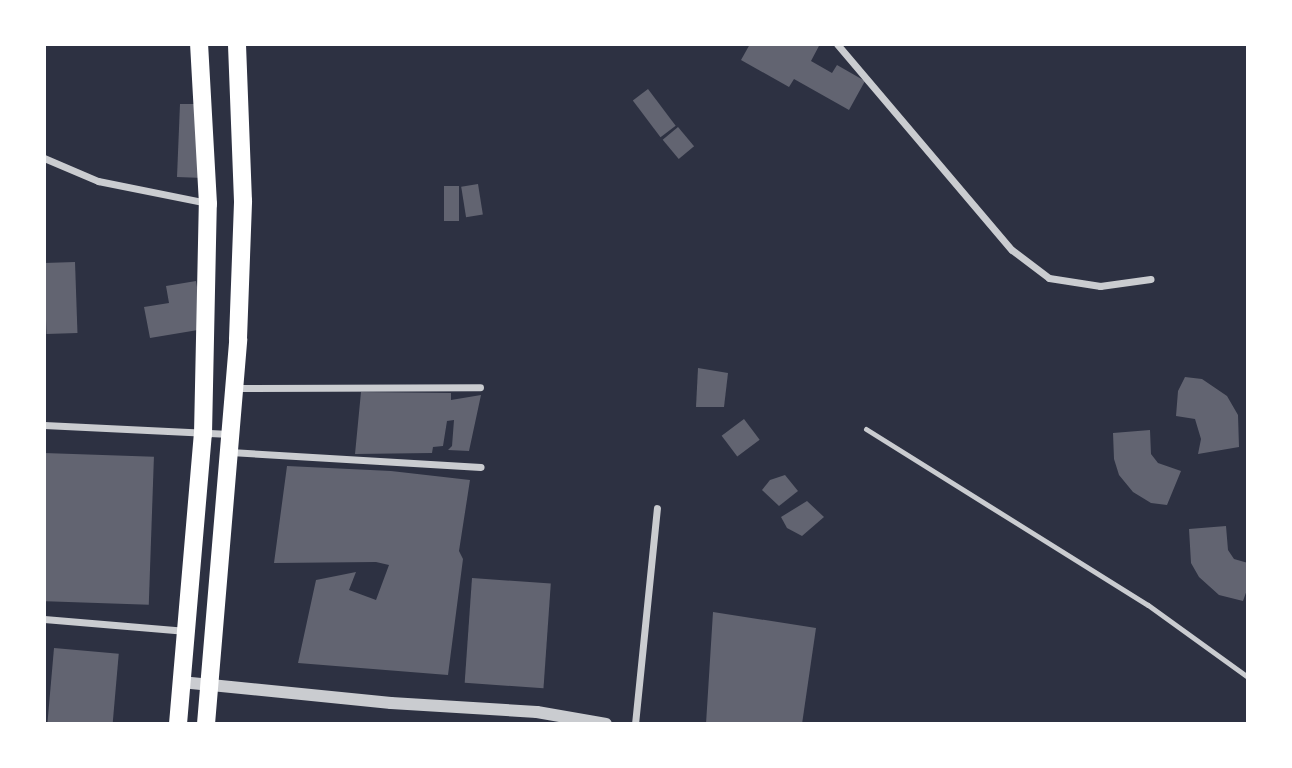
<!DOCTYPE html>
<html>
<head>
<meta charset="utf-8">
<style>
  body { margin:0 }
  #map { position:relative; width:1292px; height:768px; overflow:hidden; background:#2d3142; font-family:"Noto Serif",serif }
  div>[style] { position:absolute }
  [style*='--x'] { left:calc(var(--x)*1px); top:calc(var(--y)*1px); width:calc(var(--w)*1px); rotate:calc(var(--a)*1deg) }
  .building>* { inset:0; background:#626471; transform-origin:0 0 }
  .service>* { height:5px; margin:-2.5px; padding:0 2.5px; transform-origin:2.5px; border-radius:2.5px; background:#caccd0 }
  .minor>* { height:7px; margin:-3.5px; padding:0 3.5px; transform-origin:3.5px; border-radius:3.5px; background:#caccd0 }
  .tertiary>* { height:12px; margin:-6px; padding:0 6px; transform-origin:6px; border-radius:6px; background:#caccd0 }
  .primary>* { height:18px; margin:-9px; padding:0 9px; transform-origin:9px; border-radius:9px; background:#fff }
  span { translate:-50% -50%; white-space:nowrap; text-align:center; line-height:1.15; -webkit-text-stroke:7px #fff; paint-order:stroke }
  .frame { position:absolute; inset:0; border:46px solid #fff; pointer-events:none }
</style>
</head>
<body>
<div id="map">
  <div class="building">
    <i style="clip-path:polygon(750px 44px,820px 44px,811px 61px,832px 73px,837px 65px,865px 81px,849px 110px,794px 79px,789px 87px,741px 60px)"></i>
    <i style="left:648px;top:89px;width:46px;height:19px;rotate:53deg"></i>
    <i style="clip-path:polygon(180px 104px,196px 104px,203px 178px,177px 177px)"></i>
    <i style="left:678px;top:127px;width:25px;height:20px;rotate:50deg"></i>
    <i style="left:478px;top:184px;width:31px;height:17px;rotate:81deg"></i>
    <i style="left:444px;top:186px;width:15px;height:35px"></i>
    <i style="left:75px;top:262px;width:71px;height:31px;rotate:88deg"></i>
    <i style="clip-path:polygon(196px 281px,204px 329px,150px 338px,144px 307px,169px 303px,166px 286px)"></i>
    <i style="clip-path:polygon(698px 368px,728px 373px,724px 407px,696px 407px)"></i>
    <i style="clip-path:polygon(1185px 377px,1202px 379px,1227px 396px,1238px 415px,1239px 447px,1198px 454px,1201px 439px,1195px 419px,1176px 416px,1178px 391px)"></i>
    <i style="clip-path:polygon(361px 392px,451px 393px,451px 400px,481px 395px,469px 451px,448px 450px,452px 446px,454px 420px,447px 421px,443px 446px,433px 447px,432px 453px,355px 454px)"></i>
    <i style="left:744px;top:419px;width:26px;height:28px;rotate:53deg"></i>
    <i style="clip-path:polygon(1150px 430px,1151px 454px,1158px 463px,1181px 471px,1167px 505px,1151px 503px,1133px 492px,1119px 475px,1114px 459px,1113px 433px)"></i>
    <i style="left:44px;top:453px;width:110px;height:148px;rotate:2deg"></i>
    <i style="clip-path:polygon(287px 466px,391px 471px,470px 480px,459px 551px,463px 559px,448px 675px,298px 663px,316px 580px,356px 572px,349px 590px,376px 600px,389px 565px,376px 562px,274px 563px)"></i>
    <i style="clip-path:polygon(785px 475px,798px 491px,779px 506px,762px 490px,770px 480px)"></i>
    <i style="clip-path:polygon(807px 501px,824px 517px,802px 536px,787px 528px,781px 517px)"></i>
    <i style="clip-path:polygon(1226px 526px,1228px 550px,1234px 559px,1248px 563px,1248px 587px,1243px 601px,1219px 595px,1199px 577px,1191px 563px,1189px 529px)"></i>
    <i style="left:472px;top:578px;width:79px;height:105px;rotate:4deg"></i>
    <i style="clip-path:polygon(713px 612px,816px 628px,802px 724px,706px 724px)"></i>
    <i style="left:54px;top:648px;width:65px;height:76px;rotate:5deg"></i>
  </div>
  <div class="service">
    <i style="--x:866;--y:429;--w:332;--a:32"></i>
    <i style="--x:1148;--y:605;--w:123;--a:35.8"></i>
  </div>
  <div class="minor">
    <i style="--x:837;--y:44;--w:270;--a:49.7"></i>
    <i style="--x:1012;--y:250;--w:46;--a:37.1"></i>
    <i style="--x:1049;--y:278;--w:52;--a:8.9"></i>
    <i style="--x:1100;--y:286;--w:51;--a:-7.8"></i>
    <i style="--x:44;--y:158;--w:59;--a:23.1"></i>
    <i style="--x:98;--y:181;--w:111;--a:11.4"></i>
    <i style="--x:235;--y:388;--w:245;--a:-0.2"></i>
    <i style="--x:44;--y:425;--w:186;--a:2.8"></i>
    <i style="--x:230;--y:452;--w:251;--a:3.4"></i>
    <i style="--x:44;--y:619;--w:143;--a:4.8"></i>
    <i style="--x:635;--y:724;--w:217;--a:-84.2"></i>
  </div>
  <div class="tertiary">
    <i style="--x:181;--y:682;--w:211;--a:5.7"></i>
    <i style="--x:391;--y:703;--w:146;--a:3.5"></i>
    <i style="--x:537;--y:712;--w:70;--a:9.9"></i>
  </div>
  <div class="primary">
    <i style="--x:178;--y:724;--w:291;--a:-85.1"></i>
    <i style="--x:203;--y:434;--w:230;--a:-88.8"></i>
    <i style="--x:208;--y:204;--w:160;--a:-93.2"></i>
    <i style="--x:206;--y:724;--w:386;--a:-85.2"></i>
    <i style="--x:238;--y:339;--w:138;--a:-87.9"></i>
    <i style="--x:243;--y:201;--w:157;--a:-92.2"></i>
  </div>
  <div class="frame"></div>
</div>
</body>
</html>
